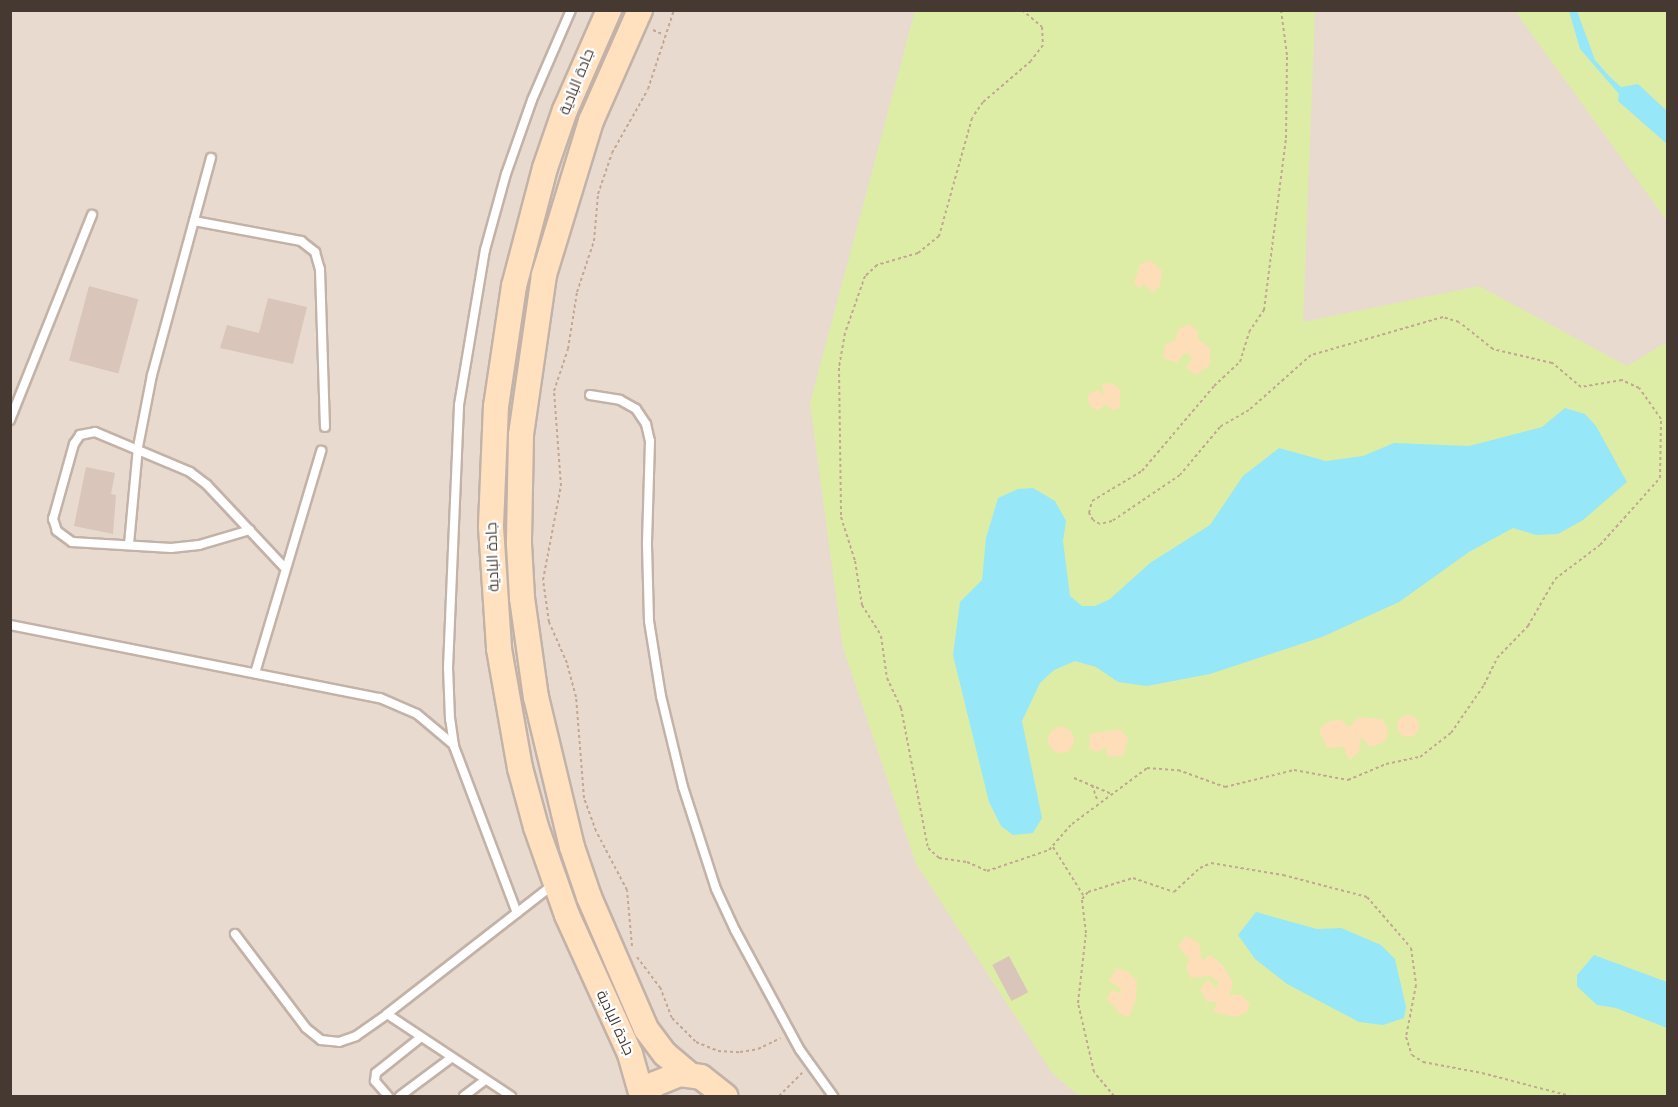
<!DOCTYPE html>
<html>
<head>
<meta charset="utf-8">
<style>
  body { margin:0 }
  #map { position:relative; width:1678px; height:1107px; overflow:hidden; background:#f3eae2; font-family:Raleway,Cairo,sans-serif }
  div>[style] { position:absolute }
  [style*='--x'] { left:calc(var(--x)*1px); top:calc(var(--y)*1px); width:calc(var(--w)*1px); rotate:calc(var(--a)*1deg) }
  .residential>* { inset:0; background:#e8dacf; transform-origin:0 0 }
  .green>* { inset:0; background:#ddeda6 }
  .sand>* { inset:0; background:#fddeb8 }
  .round { border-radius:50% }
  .water>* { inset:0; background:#96e7f8 }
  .building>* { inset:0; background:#d9c5b9; transform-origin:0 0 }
  .path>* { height:2px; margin-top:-1px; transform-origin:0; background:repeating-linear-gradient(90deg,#c3a793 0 3px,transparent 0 6px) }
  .roads { filter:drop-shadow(2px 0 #c2b2a7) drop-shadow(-2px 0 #c2b2a7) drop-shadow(0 2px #c2b2a7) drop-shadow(0 -2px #c2b2a7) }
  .lane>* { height:8px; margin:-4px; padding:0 4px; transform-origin:4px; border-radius:4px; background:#fff }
  .secondary>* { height:24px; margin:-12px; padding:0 12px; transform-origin:12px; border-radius:12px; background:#ffe1c0 }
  span { translate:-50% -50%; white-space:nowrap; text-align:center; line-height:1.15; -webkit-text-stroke:4.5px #fff; paint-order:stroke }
  .street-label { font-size:15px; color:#453932 }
  .frame { position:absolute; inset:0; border:12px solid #453932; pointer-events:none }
</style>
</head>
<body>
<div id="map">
  <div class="residential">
    <i style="left:11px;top:11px;width:1656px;height:1085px"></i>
  </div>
  <div class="green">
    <i style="clip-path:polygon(915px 11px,1315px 11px,1303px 322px,1479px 286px,1627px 366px,1667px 342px,1667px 1096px,1079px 1096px,1053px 1074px,916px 864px,843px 648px,810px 403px)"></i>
    <i style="clip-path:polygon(1515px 11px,1667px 11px,1667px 221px)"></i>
  </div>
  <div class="sand">
    <i style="clip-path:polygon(1150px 260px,1162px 271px,1160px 286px,1152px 293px,1145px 284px,1139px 288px,1134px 283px,1140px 264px)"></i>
    <i style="clip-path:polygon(1189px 324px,1198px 331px,1198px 339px,1210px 348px,1210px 365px,1196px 375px,1186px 368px,1192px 359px,1188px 353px,1184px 353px,1177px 363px,1163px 358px,1165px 345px,1175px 340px,1178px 329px)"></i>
    <i style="clip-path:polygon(1112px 383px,1120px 390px,1120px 408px,1112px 410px,1105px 404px,1099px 410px,1092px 408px,1087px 400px,1089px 393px,1098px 390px,1104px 395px,1102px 384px)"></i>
    <i class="round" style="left:1397px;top:715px;width:22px;height:22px"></i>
    <i style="clip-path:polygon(1359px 717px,1382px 719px,1388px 729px,1385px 742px,1370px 747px,1361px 736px,1359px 752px,1349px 760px,1344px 747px,1327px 748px,1319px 730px,1326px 723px,1340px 719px,1349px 727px)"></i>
    <i class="round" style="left:1048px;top:727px;width:26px;height:26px"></i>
    <i style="clip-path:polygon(1120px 729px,1128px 738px,1123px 756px,1107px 757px,1106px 747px,1098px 752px,1089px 749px,1090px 734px)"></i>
    <i style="clip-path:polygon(1186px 936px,1199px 943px,1202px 961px,1210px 955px,1222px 964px,1233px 983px,1229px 995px,1241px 995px,1250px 1004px,1246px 1013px,1235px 1017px,1213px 1012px,1217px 1002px,1207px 1002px,1200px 989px,1208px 979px,1216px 988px,1219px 982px,1210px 976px,1191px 978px,1186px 968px,1189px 959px,1178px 946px)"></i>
    <i style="clip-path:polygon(1116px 968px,1128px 972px,1137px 981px,1136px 1000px,1129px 1017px,1120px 1014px,1107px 999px,1112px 990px,1122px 994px,1120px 988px,1109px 981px)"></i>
  </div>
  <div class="water">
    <i style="clip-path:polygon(1569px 11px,1577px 11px,1595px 60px,1610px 77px,1621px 87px,1638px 84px,1667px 111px,1667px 144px,1618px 101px,1619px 94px,1580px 49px)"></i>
    <i style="clip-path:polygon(1565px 408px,1585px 414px,1596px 426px,1627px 482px,1583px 520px,1558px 534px,1536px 535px,1513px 528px,1469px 552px,1399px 602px,1322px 637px,1210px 674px,1147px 686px,1118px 682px,1096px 667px,1075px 661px,1054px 670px,1040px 683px,1022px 721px,1042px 818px,1033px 833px,1013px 835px,1001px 826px,989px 802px,953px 655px,960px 602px,982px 580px,986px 538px,998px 498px,1018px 489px,1033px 488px,1055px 501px,1066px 521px,1063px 541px,1070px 596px,1082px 606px,1095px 606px,1110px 599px,1150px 563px,1210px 525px,1243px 476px,1279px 448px,1326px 461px,1363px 456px,1394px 443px,1469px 446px,1542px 427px)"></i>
    <i style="clip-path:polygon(1256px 912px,1317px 929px,1341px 928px,1381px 945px,1395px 959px,1406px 1007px,1404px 1018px,1383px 1025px,1359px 1022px,1287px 984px,1255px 959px,1238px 935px)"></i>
    <i style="clip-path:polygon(1594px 955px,1667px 982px,1667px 1028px,1616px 1008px,1597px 1005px,1584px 993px,1577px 986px,1577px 975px)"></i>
  </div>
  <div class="building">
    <i style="left:89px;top:286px;width:51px;height:77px;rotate:15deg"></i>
    <i style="clip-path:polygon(268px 298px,307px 307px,293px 364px,220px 348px,227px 325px,259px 333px)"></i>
    <i style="clip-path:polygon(86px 467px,115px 473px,111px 494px,116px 495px,113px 534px,74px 526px)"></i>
    <i style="left:1009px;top:956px;width:41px;height:19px;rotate:62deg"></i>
  </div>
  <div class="path">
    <i style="--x:1022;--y:10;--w:26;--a:40"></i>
    <i style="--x:1042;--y:27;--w:18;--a:87"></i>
    <i style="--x:1043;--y:45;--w:20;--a:127"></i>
    <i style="--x:1031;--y:61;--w:63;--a:139.5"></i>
    <i style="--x:983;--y:102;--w:19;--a:125"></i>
    <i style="--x:972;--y:118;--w:123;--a:105.6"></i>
    <i style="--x:939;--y:236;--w:27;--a:141"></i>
    <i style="--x:918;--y:253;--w:43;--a:163.7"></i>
    <i style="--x:877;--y:265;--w:16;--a:137"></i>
    <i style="--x:865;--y:276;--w:60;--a:109.3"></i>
    <i style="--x:845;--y:333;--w:36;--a:100"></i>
    <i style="--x:839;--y:368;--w:149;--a:89.2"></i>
    <i style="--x:841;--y:517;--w:46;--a:72.3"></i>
    <i style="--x:855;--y:561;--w:45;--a:81"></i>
    <i style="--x:862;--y:605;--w:36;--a:58"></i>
    <i style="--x:881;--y:636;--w:42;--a:81.9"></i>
    <i style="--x:887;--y:678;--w:33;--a:65"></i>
    <i style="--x:901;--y:708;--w:143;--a:79.1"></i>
    <i style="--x:928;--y:848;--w:15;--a:42"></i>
    <i style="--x:939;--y:858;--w:28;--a:8"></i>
    <i style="--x:967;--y:862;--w:22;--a:24"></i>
    <i style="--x:987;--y:871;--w:65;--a:-18.7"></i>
    <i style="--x:1049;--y:850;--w:35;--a:-49"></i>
    <i style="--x:1072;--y:824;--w:94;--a:-36.7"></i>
    <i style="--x:1147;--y:768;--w:31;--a:4"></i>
    <i style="--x:1178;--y:770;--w:50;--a:19.9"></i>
    <i style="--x:1225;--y:787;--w:71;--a:-13.8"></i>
    <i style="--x:1294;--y:770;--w:55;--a:10.5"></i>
    <i style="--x:1348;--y:780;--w:41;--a:-22.8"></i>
    <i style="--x:1386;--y:764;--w:35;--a:-12"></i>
    <i style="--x:1420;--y:757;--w:39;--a:-38"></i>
    <i style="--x:1451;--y:733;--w:58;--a:-55.5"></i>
    <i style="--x:1484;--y:685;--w:30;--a:-64"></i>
    <i style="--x:1497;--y:658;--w:45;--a:-45.9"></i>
    <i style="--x:1528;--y:626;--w:54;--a:-60.1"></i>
    <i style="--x:1555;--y:579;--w:56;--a:-37.1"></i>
    <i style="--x:1600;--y:545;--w:90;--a:-48.2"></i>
    <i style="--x:1660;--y:478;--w:59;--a:-89"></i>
    <i style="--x:1661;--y:419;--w:38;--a:-125"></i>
    <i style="--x:1639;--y:388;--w:19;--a:-155"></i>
    <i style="--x:1622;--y:380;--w:42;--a:170.3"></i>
    <i style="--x:1581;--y:387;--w:38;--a:-140"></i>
    <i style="--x:1552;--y:363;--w:61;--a:-166.7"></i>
    <i style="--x:1493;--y:349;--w:43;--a:-141.5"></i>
    <i style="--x:1459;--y:322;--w:17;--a:-163"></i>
    <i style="--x:1443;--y:317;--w:137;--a:163.9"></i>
    <i style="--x:1311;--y:355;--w:83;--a:138.4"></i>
    <i style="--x:1249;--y:410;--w:34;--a:150"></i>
    <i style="--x:1220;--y:427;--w:62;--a:129.8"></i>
    <i style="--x:1180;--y:475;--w:82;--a:145.9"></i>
    <i style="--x:1112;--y:521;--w:12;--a:166"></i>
    <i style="--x:1100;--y:524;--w:8;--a:-150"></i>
    <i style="--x:1093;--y:520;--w:8;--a:-120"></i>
    <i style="--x:1089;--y:513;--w:12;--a:-76"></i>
    <i style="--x:1092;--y:501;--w:58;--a:-31"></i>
    <i style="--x:1142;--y:471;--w:111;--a:-49.7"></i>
    <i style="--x:1214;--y:386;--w:35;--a:-43"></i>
    <i style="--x:1240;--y:362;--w:31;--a:-73"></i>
    <i style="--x:1249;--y:332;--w:27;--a:-56"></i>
    <i style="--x:1264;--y:310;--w:173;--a:-82.7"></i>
    <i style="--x:1286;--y:138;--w:83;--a:-89.3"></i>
    <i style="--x:1287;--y:55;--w:45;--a:-97.6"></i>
    <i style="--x:653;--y:30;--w:12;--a:24"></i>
    <i style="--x:1074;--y:778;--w:39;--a:23"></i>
    <i style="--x:1092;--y:785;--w:18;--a:71"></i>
    <i style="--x:1053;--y:847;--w:57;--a:58"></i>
    <i style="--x:632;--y:946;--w:56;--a:-95.1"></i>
    <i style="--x:627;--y:890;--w:67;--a:-117.7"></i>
    <i style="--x:596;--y:831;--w:35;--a:-110"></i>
    <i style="--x:584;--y:798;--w:101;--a:-94.5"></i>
    <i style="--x:576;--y:697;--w:35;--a:-105"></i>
    <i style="--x:567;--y:663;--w:45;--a:-113.7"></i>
    <i style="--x:549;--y:622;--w:42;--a:-98.1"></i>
    <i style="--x:543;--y:580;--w:96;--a:-79.2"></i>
    <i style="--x:561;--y:486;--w:95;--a:-94.2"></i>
    <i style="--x:554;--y:391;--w:44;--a:-71.6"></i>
    <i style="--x:568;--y:349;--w:58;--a:-81"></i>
    <i style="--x:577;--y:292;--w:54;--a:-71.6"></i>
    <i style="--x:594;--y:241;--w:47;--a:-85.1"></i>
    <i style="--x:598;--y:194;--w:43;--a:-71.1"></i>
    <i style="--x:612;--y:153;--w:73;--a:-60.6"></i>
    <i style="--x:648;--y:89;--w:83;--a:-71.8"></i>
    <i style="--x:637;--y:957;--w:38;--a:53"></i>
    <i style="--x:660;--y:987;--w:33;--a:69"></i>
    <i style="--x:672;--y:1018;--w:34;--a:45"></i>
    <i style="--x:696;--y:1042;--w:24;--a:22"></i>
    <i style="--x:718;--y:1051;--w:22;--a:3"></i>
    <i style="--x:740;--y:1052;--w:18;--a:-9"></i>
    <i style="--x:758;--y:1049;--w:25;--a:-26"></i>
    <i style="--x:779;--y:1096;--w:33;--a:-45"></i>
    <i style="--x:1114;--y:1096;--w:31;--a:-130"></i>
    <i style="--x:1094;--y:1072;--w:71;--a:-103.1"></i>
    <i style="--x:1078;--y:1003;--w:70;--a:-83.5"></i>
    <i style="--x:1086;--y:933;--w:34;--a:-97"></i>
    <i style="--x:1082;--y:899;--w:9;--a:-49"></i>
    <i style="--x:1088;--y:892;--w:47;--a:-17.3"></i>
    <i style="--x:1133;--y:878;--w:43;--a:18.9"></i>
    <i style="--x:1174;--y:892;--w:35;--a:-43"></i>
    <i style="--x:1200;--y:868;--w:12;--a:-24"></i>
    <i style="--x:1211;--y:863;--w:73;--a:9.5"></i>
    <i style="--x:1283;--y:875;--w:87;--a:14.7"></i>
    <i style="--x:1367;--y:897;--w:67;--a:49.2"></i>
    <i style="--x:1411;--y:948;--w:37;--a:82"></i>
    <i style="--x:1416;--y:985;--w:53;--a:100.9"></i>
    <i style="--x:1406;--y:1037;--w:19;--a:72"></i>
    <i style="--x:1412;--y:1055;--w:13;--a:32"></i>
    <i style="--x:1423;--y:1062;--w:60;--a:10.6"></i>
    <i style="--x:1482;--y:1073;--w:91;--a:14.6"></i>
  </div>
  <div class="roads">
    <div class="lane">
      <i style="--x:194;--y:221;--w:109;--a:10.6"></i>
      <i style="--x:301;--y:241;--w:18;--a:38"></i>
      <i style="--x:315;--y:252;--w:18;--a:74"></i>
      <i style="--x:320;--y:269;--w:158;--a:88.2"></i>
      <i style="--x:590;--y:395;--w:30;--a:9"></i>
      <i style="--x:620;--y:400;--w:18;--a:29"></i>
      <i style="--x:636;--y:409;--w:18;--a:56"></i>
      <i style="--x:646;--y:424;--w:17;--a:77"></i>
      <i style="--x:650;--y:441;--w:104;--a:91.7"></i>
      <i style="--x:647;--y:545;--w:76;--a:88.5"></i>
      <i style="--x:649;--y:621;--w:76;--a:80.9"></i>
      <i style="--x:661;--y:696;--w:94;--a:76.4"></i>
      <i style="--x:683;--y:787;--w:107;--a:72.1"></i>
      <i style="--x:716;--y:889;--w:45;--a:65.1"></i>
      <i style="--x:735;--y:930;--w:136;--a:61.6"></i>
      <i style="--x:800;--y:1050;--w:57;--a:54.3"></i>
      <i style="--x:10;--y:420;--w:221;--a:-68.2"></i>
      <i style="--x:250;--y:530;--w:53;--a:163.6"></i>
      <i style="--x:199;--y:545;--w:28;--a:174"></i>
      <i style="--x:171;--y:548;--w:99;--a:-176.5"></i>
      <i style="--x:72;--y:542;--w:19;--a:-144"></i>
      <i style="--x:57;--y:531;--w:13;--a:-108"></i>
      <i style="--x:53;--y:519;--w:78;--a:-74.4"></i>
      <i style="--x:74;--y:444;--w:11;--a:-56"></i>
      <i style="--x:80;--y:435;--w:15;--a:-11"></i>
      <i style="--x:95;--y:432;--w:103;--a:22.8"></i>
      <i style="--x:190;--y:472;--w:21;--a:37"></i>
      <i style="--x:207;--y:485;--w:114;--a:46.8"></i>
      <i style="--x:129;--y:544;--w:97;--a:-84.7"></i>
      <i style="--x:138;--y:447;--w:73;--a:-79"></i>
      <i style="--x:152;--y:375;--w:225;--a:-74.8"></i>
      <i style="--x:10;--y:625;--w:377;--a:11.2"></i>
      <i style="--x:380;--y:698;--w:40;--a:23.4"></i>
      <i style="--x:417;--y:714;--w:48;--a:40"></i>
      <i style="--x:255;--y:673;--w:232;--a:-73.4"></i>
      <i style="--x:517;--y:913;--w:178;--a:-110.7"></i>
      <i style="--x:454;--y:746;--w:27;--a:-98"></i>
      <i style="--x:450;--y:719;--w:51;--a:-92.2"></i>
      <i style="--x:448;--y:668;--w:263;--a:-87.6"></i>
      <i style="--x:459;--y:405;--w:157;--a:-80.5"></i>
      <i style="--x:485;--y:250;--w:79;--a:-74.6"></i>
      <i style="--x:506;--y:174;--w:78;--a:-70.6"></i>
      <i style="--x:532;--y:100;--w:98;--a:-66.6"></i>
      <i style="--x:235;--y:934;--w:118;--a:52.9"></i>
      <i style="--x:306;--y:1028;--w:19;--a:39"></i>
      <i style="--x:321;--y:1040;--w:18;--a:6"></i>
      <i style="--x:339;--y:1042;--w:18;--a:-19"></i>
      <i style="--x:356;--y:1036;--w:38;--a:-35"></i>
      <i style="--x:387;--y:1014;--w:212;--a:-37.9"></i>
      <i style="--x:387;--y:1014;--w:149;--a:33.5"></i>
      <i style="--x:388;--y:1096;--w:20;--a:-131"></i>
      <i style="--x:375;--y:1081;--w:8;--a:-83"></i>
      <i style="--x:376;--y:1073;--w:56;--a:-38.5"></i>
      <i style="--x:400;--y:1096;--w:64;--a:-36.7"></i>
      <i style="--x:464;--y:1096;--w:26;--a:-37"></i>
    </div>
    <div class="secondary">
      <i style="--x:609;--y:10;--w:109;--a:113.7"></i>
      <i style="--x:565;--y:110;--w:61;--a:109"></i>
      <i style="--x:545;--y:168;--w:122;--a:104.7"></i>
      <i style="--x:514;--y:286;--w:121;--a:98.5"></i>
      <i style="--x:496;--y:406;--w:121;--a:92.4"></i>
      <i style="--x:491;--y:527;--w:122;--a:86.2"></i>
      <i style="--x:499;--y:649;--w:121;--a:80"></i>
      <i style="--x:520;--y:768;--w:61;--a:74.8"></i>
      <i style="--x:536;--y:827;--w:93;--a:70.6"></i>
      <i style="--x:567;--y:915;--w:153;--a:65.6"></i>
      <i style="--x:630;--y:1054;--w:44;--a:74.1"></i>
      <i style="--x:640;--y:10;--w:121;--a:113.8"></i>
      <i style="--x:591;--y:121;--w:161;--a:107"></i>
      <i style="--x:544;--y:275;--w:162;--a:98.2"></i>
      <i style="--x:521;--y:435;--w:109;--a:91.1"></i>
      <i style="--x:519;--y:544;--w:54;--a:86.8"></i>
      <i style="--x:522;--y:598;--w:100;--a:82"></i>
      <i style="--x:536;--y:697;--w:154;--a:76.5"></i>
      <i style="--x:572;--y:847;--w:53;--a:71.2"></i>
      <i style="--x:589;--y:897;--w:144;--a:66.6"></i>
      <i style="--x:646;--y:1029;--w:31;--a:53"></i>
      <i style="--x:665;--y:1054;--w:31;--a:40"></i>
      <i style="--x:643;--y:1096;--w:17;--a:-45"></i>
      <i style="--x:655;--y:1084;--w:27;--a:-22"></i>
      <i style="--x:680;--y:1074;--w:21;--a:8"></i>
      <i style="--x:701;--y:1077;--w:31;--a:38"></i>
    </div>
  </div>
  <div class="street-label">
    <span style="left:577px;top:82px;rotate:-68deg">جادة البادية</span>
    <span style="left:493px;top:557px;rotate:-92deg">جادة البادية</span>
    <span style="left:615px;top:1023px;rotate:65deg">جادة البادية</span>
  </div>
  <div class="frame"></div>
</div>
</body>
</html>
